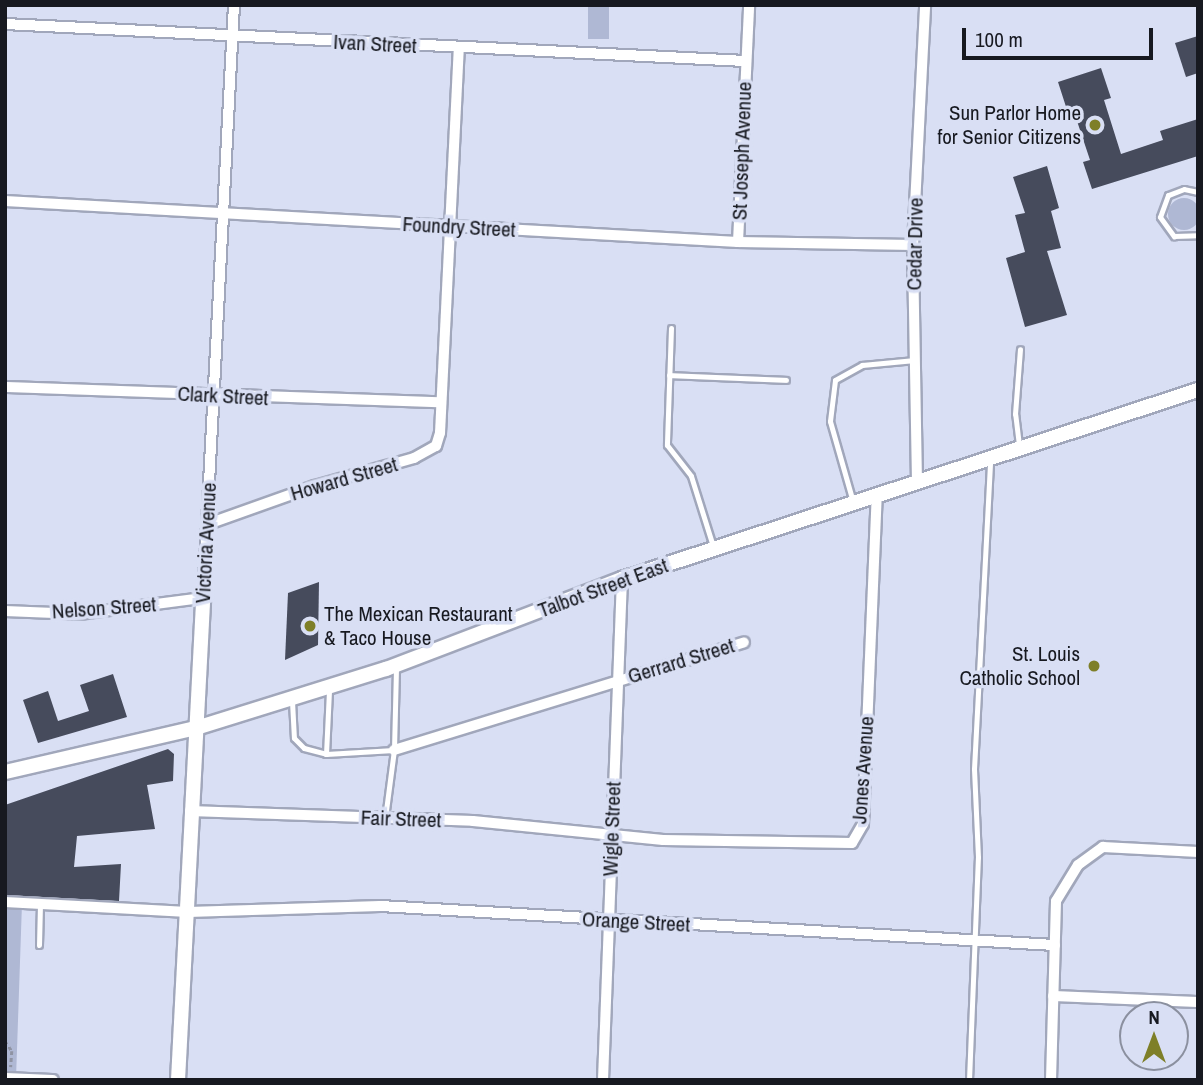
<!DOCTYPE html>
<html>
<head>
<meta charset="utf-8">
<style>
  body { margin:0 }
  #map { position:relative; width:1203px; height:1085px; overflow:hidden; background:#d9dff4; font-family:"Archivo Narrow",sans-serif }
  div>[style] { position:absolute }
  [style*='--x'] { left:calc(var(--x)*1px); top:calc(var(--y)*1px); width:calc(var(--w)*1px); rotate:calc(var(--a)*1deg) }
  .green>* { inset:0; background:#afb8d4; transform-origin:0 0 }
  .round { border-radius:50% }
  .building>* { inset:0; background:#464b5c }
  .path>* { height:2.5px; margin-top:-1.25px; transform-origin:0; background:repeating-linear-gradient(90deg,#8f93a3 0 3.5px,transparent 0 7px) }
  .roads { filter:drop-shadow(2px 0 #a1a7bb) drop-shadow(-2px 0 #a1a7bb) drop-shadow(0 2px #a1a7bb) drop-shadow(0 -2px #a1a7bb) }
  .lane>* { height:5px; margin:-2.5px; padding:0 2.5px; transform-origin:2.5px; border-radius:2.5px; background:#fff }
  .street>* { height:10px; margin:-5px; padding:0 5px; transform-origin:5px; border-radius:5px; background:#fff }
  .secondary>* { height:14px; margin:-7px; padding:0 7px; transform-origin:7px; border-radius:7px; background:#fff }
  .dots>* { width:19px; height:19px; translate:-50% -50%; box-sizing:border-box; border:4px solid #d9dff4; border-radius:50% }
  span { translate:-50% -50%; white-space:nowrap; text-align:center; line-height:1.15; -webkit-text-stroke:7px #d9dff4; paint-order:stroke }
  .street-label { font-size:21px; color:#171920 }
  .poi-label { font-size:21px; color:#171920 }
  .right { translate:-100% -50%; text-align:right }
  .left { translate:0 -50%; text-align:left }
  .frame { position:absolute; inset:0; border:7px solid #171920; pointer-events:none }
  .north { position:absolute; left:1119px; top:1001px; width:70px; height:70px; box-sizing:border-box; background:#d9dff4; border:2px solid #8b909f; border-radius:50%; rotate:0deg; font-size:19px; font-weight:700; line-height:28px; text-align:center; color:#171920 }
  .north::after { content:''; display:block; margin:auto; width:24px; height:32px; background:#7e7f28; clip-path:polygon(50% 0,100% 100%,50% 72%,0 100%) }
  .scale { position:absolute; left:962px; top:28px; width:191px; height:32px; box-sizing:border-box; border:4px solid #171920; border-top:0; padding-left:9px; font-size:21px; line-height:24px; white-space:nowrap; color:#171920; -webkit-text-stroke:5px #d9dff4; paint-order:stroke }
</style>
</head>
<body>
<div id="map">
  <div class="green">
    <i style="left:588px;top:5px;width:21px;height:34px"></i>
    <i class="round" style="left:1168px;top:198px;width:32px;height:32px"></i>
    <i style="clip-path:polygon(5px 902px,22px 903px,16px 1079px,5px 1078px)"></i>
  </div>
  <div class="building">
    <i style="clip-path:polygon(1198px 36px,1198px 73px,1186px 77px,1175px 43px)"></i>
    <i style="clip-path:polygon(1101px 68px,1111px 98px,1104px 100px,1121px 154px,1163px 140px,1160px 131px,1198px 119px,1198px 156px,1092px 189px,1083px 162px,1090px 160px,1074px 112px,1068px 113px,1058px 82px)"></i>
    <i style="clip-path:polygon(1047px 166px,1059px 208px,1051px 211px,1061px 248px,1047px 251px,1067px 315px,1025px 327px,1006px 258px,1025px 252px,1015px 215px,1025px 213px,1013px 177px)"></i>
    <i style="clip-path:polygon(319px 582px,318px 645px,285px 660px,288px 593px)"></i>
    <i style="clip-path:polygon(113px 674px,127px 717px,38px 743px,23px 700px,48px 691px,58px 721px,89px 711px,80px 685px)"></i>
    <i style="clip-path:polygon(168px 749px,174px 754px,173px 781px,147px 785px,155px 829px,77px 836px,74px 867px,121px 864px,119px 901px,5px 895px,5px 805px)"></i>
  </div>
  <div class="path">
    <i style="--x:5;--y:1041;--w:12;--a:55"></i>
    <i style="--x:12;--y:1051;--w:16;--a:94"></i>
  </div>
  <div class="roads">
    <div class="lane">
      <i style="--x:1198;--y:192;--w:14;--a:-168"></i>
      <i style="--x:1184;--y:189;--w:17;--a:159"></i>
      <i style="--x:1168;--y:195;--w:23;--a:110"></i>
      <i style="--x:1160;--y:217;--w:24;--a:54"></i>
      <i style="--x:1174;--y:236;--w:24;--a:-2"></i>
      <i style="--x:671;--y:328;--w:117;--a:92"></i>
      <i style="--x:667;--y:445;--w:39;--a:52"></i>
      <i style="--x:691;--y:476;--w:73;--a:72.6"></i>
      <i style="--x:669;--y:375;--w:117;--a:2.4"></i>
      <i style="--x:1019;--y:445;--w:31;--a:-97"></i>
      <i style="--x:1015;--y:414;--w:65;--a:-85.6"></i>
      <i style="--x:853;--y:502;--w:84;--a:-105.9"></i>
      <i style="--x:830;--y:421;--w:41;--a:-83"></i>
      <i style="--x:835;--y:380;--w:31;--a:-29"></i>
      <i style="--x:862;--y:365;--w:53;--a:-5.4"></i>
      <i style="--x:292;--y:701;--w:37;--a:87"></i>
      <i style="--x:294;--y:738;--w:14;--a:45"></i>
      <i style="--x:304;--y:748;--w:23;--a:15"></i>
      <i style="--x:326;--y:754;--w:68;--a:-3.4"></i>
      <i style="--x:326;--y:754;--w:64;--a:-87.3"></i>
      <i style="--x:385;--y:818;--w:69;--a:-82.5"></i>
      <i style="--x:394;--y:750;--w:82;--a:-88.6"></i>
      <i style="--x:39;--y:945;--w:41;--a:-88.6"></i>
      <i style="--x:969;--y:1080;--w:223;--a:-87.7"></i>
      <i style="--x:978;--y:857;--w:88;--a:-92.6"></i>
      <i style="--x:974;--y:769;--w:310;--a:-87"></i>
    </div>
    <div class="street">
      <i style="--x:5;--y:24;--w:742;--a:2.86"></i>
      <i style="--x:5;--y:201;--w:734;--a:3.2"></i>
      <i style="--x:738;--y:242;--w:175;--a:1"></i>
      <i style="--x:738;--y:242;--w:237;--a:-87.3"></i>
      <i style="--x:5;--y:387;--w:436;--a:2"></i>
      <i style="--x:917;--y:482;--w:237;--a:-91"></i>
      <i style="--x:913;--y:245;--w:240;--a:-87.1"></i>
      <i style="--x:208;--y:524;--w:114;--a:-19.6"></i>
      <i style="--x:315;--y:486;--w:103;--a:-15.8"></i>
      <i style="--x:414;--y:458;--w:25;--a:-29"></i>
      <i style="--x:436;--y:446;--w:14;--a:-73"></i>
      <i style="--x:440;--y:433;--w:385;--a:-87.2"></i>
      <i style="--x:5;--y:611;--w:74;--a:2.3"></i>
      <i style="--x:79;--y:614;--w:125;--a:-7.4"></i>
      <i style="--x:203;--y:598;--w:594;--a:-87.01"></i>
      <i style="--x:394;--y:750;--w:366;--a:-17.1"></i>
      <i style="--x:190;--y:811;--w:283;--a:2"></i>
      <i style="--x:473;--y:821;--w:191;--a:5.7"></i>
      <i style="--x:663;--y:840;--w:189;--a:0.9"></i>
      <i style="--x:852;--y:843;--w:22;--a:-60"></i>
      <i style="--x:863;--y:824;--w:328;--a:-87.6"></i>
      <i style="--x:5;--y:902;--w:183;--a:3.1"></i>
      <i style="--x:188;--y:912;--w:192;--a:-1.8"></i>
      <i style="--x:380;--y:906;--w:676;--a:3.31"></i>
      <i style="--x:1053;--y:996;--w:145;--a:2.4"></i>
      <i style="--x:5;--y:1078;--w:48;--a:2.4"></i>
      <i style="--x:603;--y:1080;--w:501;--a:-87.83"></i>
      <i style="--x:1051;--y:1080;--w:179;--a:-88.4"></i>
      <i style="--x:1056;--y:901;--w:42;--a:-58.6"></i>
      <i style="--x:1078;--y:865;--w:31;--a:-36"></i>
      <i style="--x:1103;--y:847;--w:95;--a:3"></i>
    </div>
    <div class="secondary">
      <i style="--x:5;--y:772;--w:196;--a:-13"></i>
      <i style="--x:196;--y:728;--w:199;--a:-17.3"></i>
      <i style="--x:386;--y:669;--w:253;--a:-20.9"></i>
      <i style="--x:622;--y:579;--w:606;--a:-18.17"></i>
      <i style="--x:178;--y:1080;--w:483;--a:-87"></i>
    </div>
  </div>
  <div class="dots">
    <i style="left:1095px;top:125px;background:#7e7f28"></i>
    <i style="left:310px;top:626px;background:#7e7f28"></i>
    <i style="left:1094px;top:666px;background:#7e7f28"></i>
  </div>
  <div class="street-label">
    <span style="left:375px;top:44px;rotate:3deg">Ivan Street</span>
    <span style="left:742px;top:151px;rotate:-88deg">St Joseph Avenue</span>
    <span style="left:459px;top:227px;rotate:3deg">Foundry Street</span>
    <span style="left:915px;top:244px;rotate:-89deg">Cedar Drive</span>
    <span style="left:223px;top:396px;rotate:3deg">Clark Street</span>
    <span style="left:344px;top:479px;rotate:-16deg">Howard Street</span>
    <span style="left:206px;top:543px;rotate:-87deg">Victoria Avenue</span>
    <span style="left:603px;top:588px;rotate:-20deg">Talbot Street East</span>
    <span style="left:104px;top:608px;rotate:-4deg">Nelson Street</span>
    <span style="left:681px;top:661px;rotate:-17deg">Gerrard Street</span>
    <span style="left:863px;top:770px;rotate:-86deg">Jones Avenue</span>
    <span style="left:401px;top:819px;rotate:2deg">Fair Street</span>
    <span style="left:612px;top:829px;rotate:-88deg">Wigle Street</span>
    <span style="left:636px;top:922px;rotate:3deg">Orange Street</span>
  </div>
  <div class="poi-label">
    <span class="right" style="left:1081px;top:125px">Sun Parlor Home<br>for Senior Citizens</span>
    <span class="left" style="left:324px;top:626px">The Mexican Restaurant<br>&amp; Taco House</span>
    <span class="right" style="left:1080px;top:666px">St. Louis<br>Catholic School</span>
  </div>
  <div class="frame"></div>
  <div class="north">N</div>
  <div class="scale">100 m</div>
</div>
</body>
</html>
